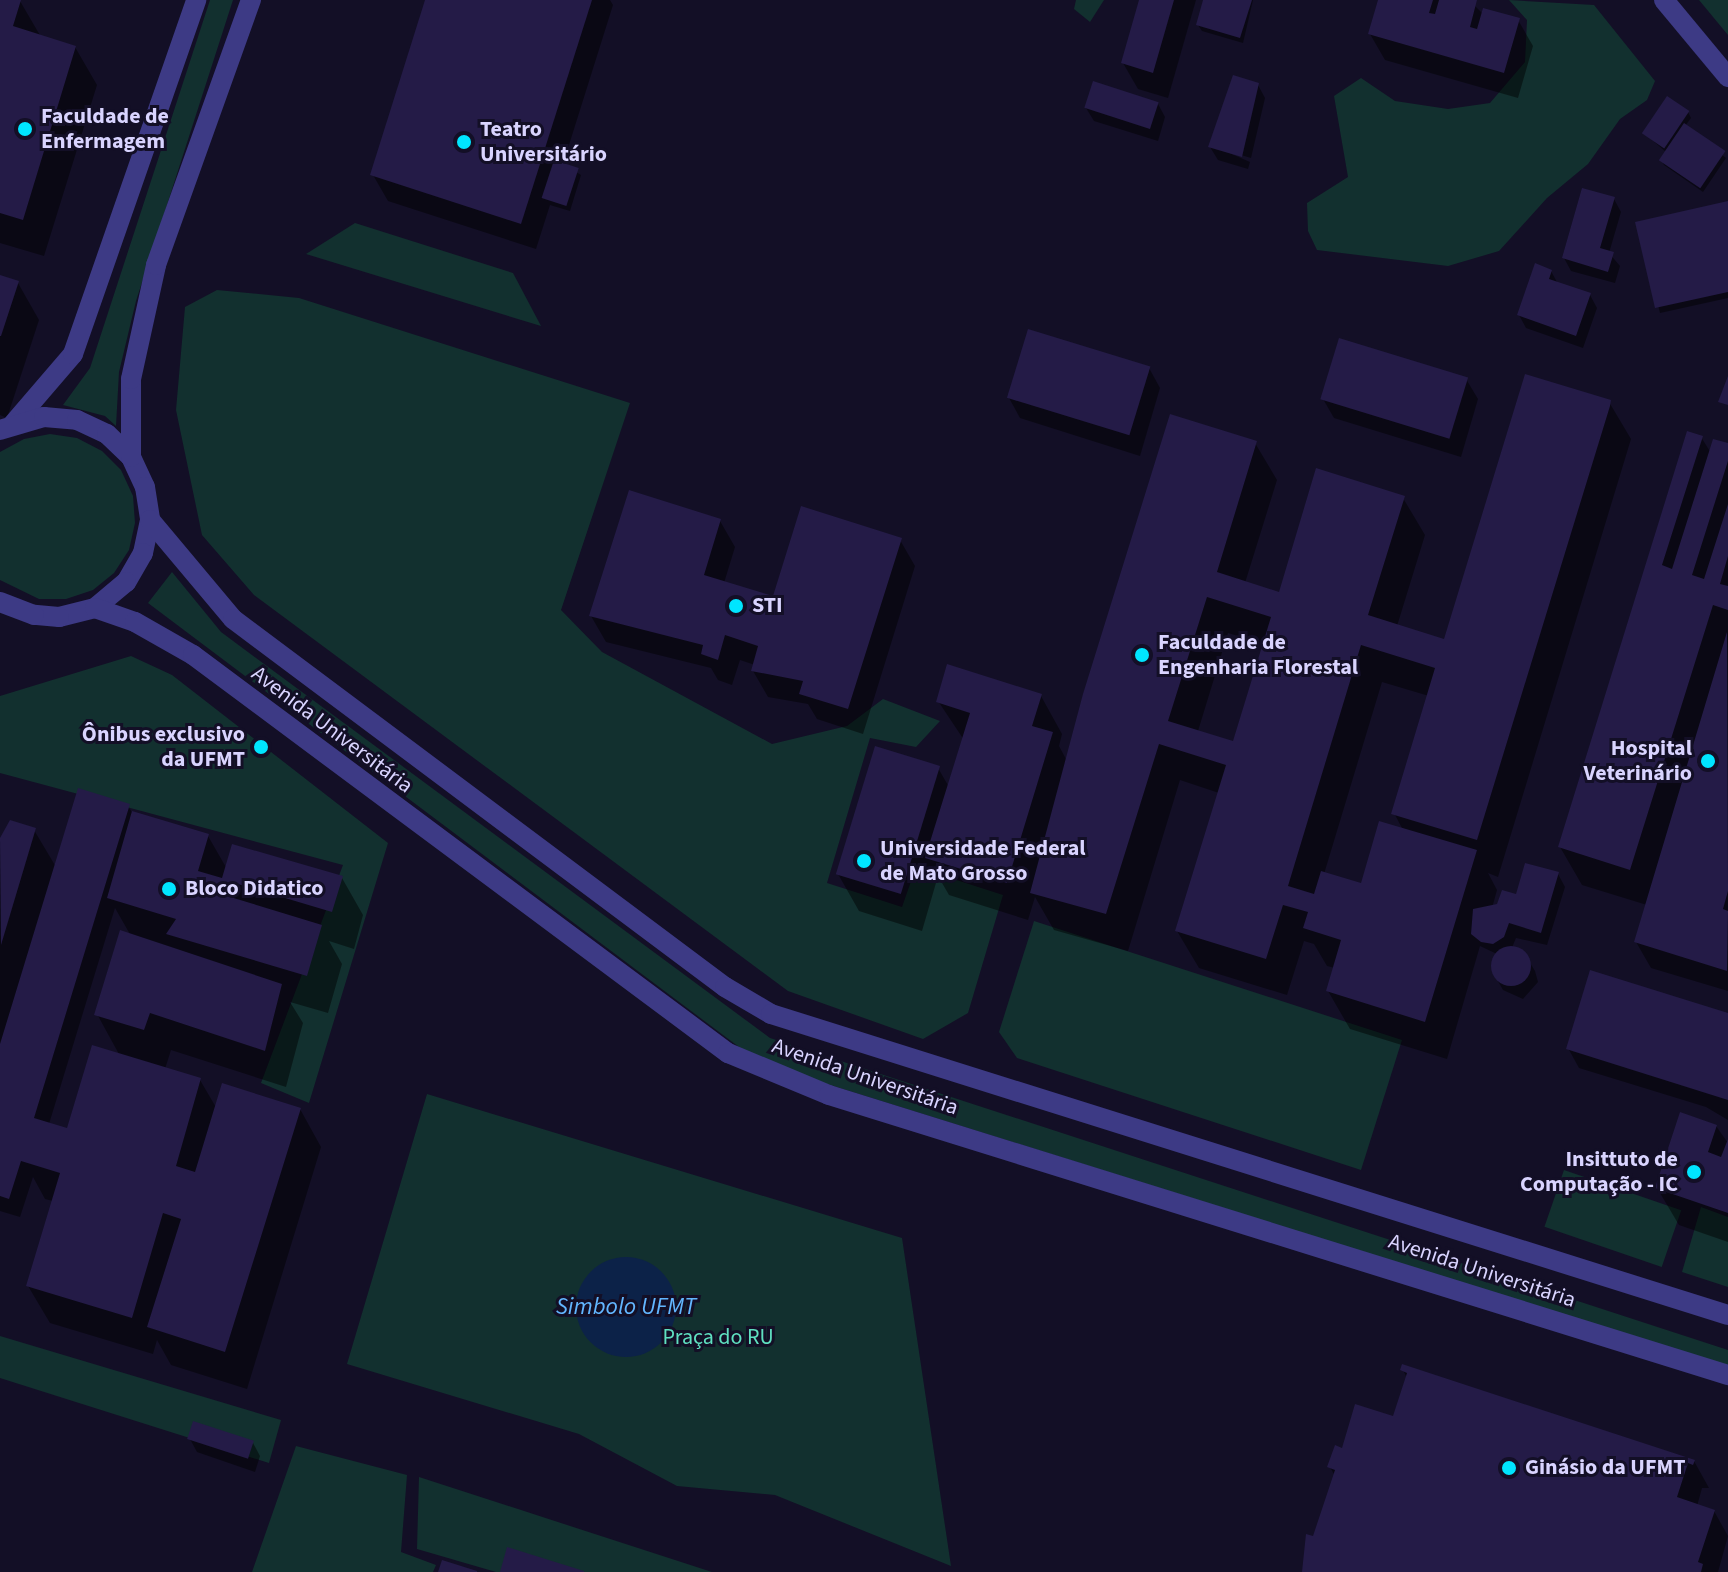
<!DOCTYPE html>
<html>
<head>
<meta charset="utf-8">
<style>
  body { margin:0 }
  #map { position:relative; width:1728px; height:1572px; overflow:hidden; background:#130f26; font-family:"Source Sans 3",sans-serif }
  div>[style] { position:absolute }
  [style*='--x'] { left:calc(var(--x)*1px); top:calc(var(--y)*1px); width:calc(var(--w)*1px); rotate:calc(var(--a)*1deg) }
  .green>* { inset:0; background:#12302f; transform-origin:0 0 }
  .water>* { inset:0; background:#0c2248 }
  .round { border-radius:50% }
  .shadow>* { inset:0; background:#0007 }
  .building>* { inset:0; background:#241b47; transform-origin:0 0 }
  .tertiary>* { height:20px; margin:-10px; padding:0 10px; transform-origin:10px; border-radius:10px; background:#3d3a85 }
  .dots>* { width:22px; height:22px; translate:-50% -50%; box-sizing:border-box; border:4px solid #130f26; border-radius:50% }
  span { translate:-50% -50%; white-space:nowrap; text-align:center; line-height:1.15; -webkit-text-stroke:6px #130f26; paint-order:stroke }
  .poi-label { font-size:22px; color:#d9d4ff; font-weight:700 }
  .left { translate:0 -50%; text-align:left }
  .right { translate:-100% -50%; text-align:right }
  .street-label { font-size:22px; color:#d9d4ff }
  .park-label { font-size:22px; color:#5fe0c0 }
  .water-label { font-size:24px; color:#62b6ff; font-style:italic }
</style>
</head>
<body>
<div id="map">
  <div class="green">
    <i style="clip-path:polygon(210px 0,233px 0,136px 301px,119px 372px,116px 426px,105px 416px,63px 405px,90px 368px)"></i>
    <i style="clip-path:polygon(1076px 0,1104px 0,1090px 22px,1074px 9px)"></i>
    <i style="clip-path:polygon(1509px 0,1594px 5px,1655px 81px,1647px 100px,1620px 119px,1588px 164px,1547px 198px,1499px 251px,1448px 266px,1317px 250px,1308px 231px,1307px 203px,1348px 177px,1334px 96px,1361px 78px,1395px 101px,1448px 109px,1490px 103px,1525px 62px,1527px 20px)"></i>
    <i style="clip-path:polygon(1699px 0,1728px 0,1728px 35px)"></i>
    <i style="clip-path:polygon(355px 223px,513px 273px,541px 326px,306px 254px)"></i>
    <i style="clip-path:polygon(217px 290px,299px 298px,630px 403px,561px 610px,602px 652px,772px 744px,847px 726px,883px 699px,940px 721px,916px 747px,870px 738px,827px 883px,902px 907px,916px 867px,1003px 895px,968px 1013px,923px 1039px,788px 991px,254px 595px,202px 535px,176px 410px,185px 307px)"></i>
    <i style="clip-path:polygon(50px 434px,77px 438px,102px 451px,121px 470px,133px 496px,135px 523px,129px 550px,114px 573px,93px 590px,66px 599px,39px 599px,0 580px,0 452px,24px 439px)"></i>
    <i style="clip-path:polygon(172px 572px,221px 632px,770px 1038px,1728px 1350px,1728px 1366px,792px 1073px,747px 1053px,148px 603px)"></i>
    <i style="clip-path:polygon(131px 656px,172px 675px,388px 843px,309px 1103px,261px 1083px,343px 865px,0 773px,0 696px)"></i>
    <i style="clip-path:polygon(1034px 921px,1402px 1040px,1361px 1170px,1017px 1058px,999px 1032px)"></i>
    <i style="clip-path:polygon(427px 1094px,902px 1238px,951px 1566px,775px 1495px,677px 1486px,579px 1434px,347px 1364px)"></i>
    <i style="left:1564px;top:1170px;width:124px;height:60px;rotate:19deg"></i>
    <i style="clip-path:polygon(1701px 1207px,1728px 1217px,1728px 1287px,1682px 1272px)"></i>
    <i style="clip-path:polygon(0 1336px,281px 1420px,269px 1463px,0 1378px)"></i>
    <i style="clip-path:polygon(296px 1446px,407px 1475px,401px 1552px,436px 1565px,433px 1572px,252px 1572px)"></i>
    <i style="clip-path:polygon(419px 1477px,712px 1572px,496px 1572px,417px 1549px)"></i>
  </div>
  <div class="water">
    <i class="round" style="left:576px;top:1257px;width:100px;height:100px"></i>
  </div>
  <div class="shadow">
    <i style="clip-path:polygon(0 0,20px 1px,41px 37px,75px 47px,97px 85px,44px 256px,0 243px)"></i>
    <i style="clip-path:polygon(428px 0,610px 0,613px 5px,563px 164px,581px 175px,570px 211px,550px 205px,536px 249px,388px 201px,373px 175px)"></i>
    <i style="clip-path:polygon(1141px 0,1196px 0,1168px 98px,1138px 89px,1123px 63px)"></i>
    <i style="clip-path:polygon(1205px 0,1253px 0,1243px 43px,1202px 31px,1198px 25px)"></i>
    <i style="clip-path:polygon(1380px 0,1469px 0,1483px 14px,1518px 20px,1533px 46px,1518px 98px,1385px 60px,1370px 34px)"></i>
    <i style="clip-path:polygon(1258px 85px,1265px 98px,1251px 158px,1218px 148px,1250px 162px,1248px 169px,1218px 160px,1210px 147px)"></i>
    <i style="clip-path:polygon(1158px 104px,1165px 117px,1158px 141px,1094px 121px,1086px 108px)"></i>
    <i style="clip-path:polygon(1688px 112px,1691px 118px,1685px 126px,1726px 158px,1703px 192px,1664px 165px,1661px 160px,1666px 152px,1644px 133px)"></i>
    <i style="clip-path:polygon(1614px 199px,1621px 212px,1609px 253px,1620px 266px,1615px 283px,1571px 271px,1564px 258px)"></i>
    <i style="clip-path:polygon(1728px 203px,1728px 298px,1660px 313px,1637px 223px)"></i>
    <i style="clip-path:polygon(1551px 271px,1558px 284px,1590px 295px,1597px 308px,1583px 348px,1526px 328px,1519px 315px)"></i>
    <i style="clip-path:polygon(0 277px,18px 283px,39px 320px,7px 418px,0 415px)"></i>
    <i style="clip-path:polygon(1149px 368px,1160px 388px,1140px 456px,1020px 418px,1009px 398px)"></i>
    <i style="clip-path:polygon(1466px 379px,1478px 399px,1461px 457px,1334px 418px,1323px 399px)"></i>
    <i style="clip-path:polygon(evenodd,1609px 402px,1631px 439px,1498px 877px,1488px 873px,1497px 890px,1492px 908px,1558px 874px,1565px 887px,1547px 945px,1516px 938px,1511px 950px,1527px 958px,1535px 971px,1538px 982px,1523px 999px,1503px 990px,1495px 976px,1497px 954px,1480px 946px,1447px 1059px,1350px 1029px,1328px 991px,1335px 968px,1327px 966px,1314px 944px,1304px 941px,1287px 995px,1199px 968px,1177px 931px,1219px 793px,1180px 780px,1128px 951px,1054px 930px,1035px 897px,1028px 920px,949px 895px,938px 876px,922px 931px,859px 911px,838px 874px,938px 768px,949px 787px,964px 740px,938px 701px,1041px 696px,1062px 734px,1059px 746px,1067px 761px,1255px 443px,1277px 480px,1245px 583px,1280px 594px,1403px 498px,1425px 535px,1397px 626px,1445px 641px,1609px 402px,1228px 633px,1264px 644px,1234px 744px,1198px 731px,1228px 633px,1609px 402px,1382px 682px,1429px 696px,1394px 813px,1403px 830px,1362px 886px,1324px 874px,1382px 682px)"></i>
    <i style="clip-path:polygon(1701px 437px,1711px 453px,1728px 446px,1728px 991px,1651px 968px,1636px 942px,1647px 905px,1582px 885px,1560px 847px)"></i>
    <i style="clip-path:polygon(720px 521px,735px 547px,724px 583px,774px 599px,900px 540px,915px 566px,863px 734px,817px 719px,808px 704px,768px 697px,753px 671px,755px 665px,740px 660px,732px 685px,718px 680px,711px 668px,606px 642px,591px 616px)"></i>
    <i style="clip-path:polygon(evenodd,128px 806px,133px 814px,208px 836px,227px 869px,342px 878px,363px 915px,354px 949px,329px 941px,342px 964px,328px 1013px,290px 1002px,303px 1023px,286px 1087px,171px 1050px,165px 1069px,200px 1080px,217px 1109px,300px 1109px,321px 1147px,247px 1389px,171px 1365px,157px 1340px,153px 1354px,50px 1323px,28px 1286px,53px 1201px,45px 1199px,33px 1177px,20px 1217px,0 1211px,0 840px,34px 830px,56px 867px,128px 806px,115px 908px,131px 936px,97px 1014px,120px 1056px,69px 1130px,49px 1124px,115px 908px)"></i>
    <i style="clip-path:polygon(1728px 1015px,1728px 1120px,1706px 1107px,1579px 1068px,1568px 1048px)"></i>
    <i style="clip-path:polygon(1716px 1126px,1728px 1143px,1728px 1242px,1679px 1225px,1657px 1188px)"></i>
    <i style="clip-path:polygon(1403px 1370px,1694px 1461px,1709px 1488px,1702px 1488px,1697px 1506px,1714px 1511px,1728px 1536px,1718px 1572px,1304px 1572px,1308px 1536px,1315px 1539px,1335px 1476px,1330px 1467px,1343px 1450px,1394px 1419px,1407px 1378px)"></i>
    <i style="clip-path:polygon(190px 1439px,253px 1443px,260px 1456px,255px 1472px,197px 1452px)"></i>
  </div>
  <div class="building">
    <i style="clip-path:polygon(0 0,21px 0,13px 26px,76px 46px,23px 220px,0 213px)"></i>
    <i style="clip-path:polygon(425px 0,592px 0,521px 224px,370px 175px)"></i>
    <i style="clip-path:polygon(1139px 0,1174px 0,1153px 73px,1121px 63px)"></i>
    <i style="clip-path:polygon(1203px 0,1252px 0,1240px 38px,1196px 25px)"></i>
    <i style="clip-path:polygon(1378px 0,1433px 0,1429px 13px,1435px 14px,1439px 0,1477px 0,1470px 27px,1477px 29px,1483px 8px,1520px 18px,1504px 73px,1368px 34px)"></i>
    <i style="clip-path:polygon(1233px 75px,1259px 83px,1242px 157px,1208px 147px)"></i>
    <i style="left:1093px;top:81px;width:69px;height:28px;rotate:18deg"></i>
    <i style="left:1667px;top:96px;width:27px;height:45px;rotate:34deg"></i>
    <i style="left:1684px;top:123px;width:50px;height:45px;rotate:34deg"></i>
    <i style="left:554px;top:160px;width:26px;height:40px;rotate:18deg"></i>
    <i style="clip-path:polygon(1582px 188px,1615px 197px,1600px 248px,1614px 252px,1608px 272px,1562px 258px)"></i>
    <i style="clip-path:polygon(1728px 201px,1728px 292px,1655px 308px,1635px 222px)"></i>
    <i style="clip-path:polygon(1535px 263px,1552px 270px,1549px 279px,1591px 293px,1576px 336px,1517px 315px)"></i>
    <i style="clip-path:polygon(0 275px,19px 281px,1px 336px,0 336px)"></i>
    <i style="left:1028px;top:329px;width:128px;height:72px;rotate:17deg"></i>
    <i style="left:1339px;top:338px;width:135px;height:64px;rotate:17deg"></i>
    <i style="clip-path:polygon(evenodd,1525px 374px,1611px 400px,1610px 406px,1477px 840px,1391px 814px,1435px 668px,1361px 645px,1288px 886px,1314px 894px,1321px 871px,1361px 883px,1379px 821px,1477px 850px,1425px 1022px,1326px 991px,1341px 940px,1303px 928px,1308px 912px,1283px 905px,1266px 959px,1175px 931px,1226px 765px,1159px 744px,1106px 914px,1030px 893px,1083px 694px,1170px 414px,1257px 441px,1217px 572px,1279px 592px,1316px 468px,1405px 496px,1368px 615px,1444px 639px,1525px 374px,1207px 597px,1271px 617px,1233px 741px,1168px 721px,1207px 597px)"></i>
    <i style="clip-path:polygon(1728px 376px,1728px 405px,1718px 402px)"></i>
    <i style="clip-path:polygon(1687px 431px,1703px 436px,1662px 565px,1672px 569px,1713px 439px,1728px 443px,1728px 461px,1692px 575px,1704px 579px,1728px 504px,1728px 556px,1720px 584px,1728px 586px,1728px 610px,1713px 605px,1630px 870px,1558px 847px)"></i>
    <i style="clip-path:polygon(629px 490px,721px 519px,704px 575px,773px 596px,801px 506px,902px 538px,848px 709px,799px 694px,803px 681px,751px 671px,758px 646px,725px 635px,718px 660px,701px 654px,703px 645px,589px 616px)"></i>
    <i style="clip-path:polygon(1727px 632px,1728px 891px,1723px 909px,1728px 911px,1727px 971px,1634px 942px)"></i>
    <i style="clip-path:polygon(947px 664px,1042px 694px,1032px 726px,1053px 732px,1007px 883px,925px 858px,970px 713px,936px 702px)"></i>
    <i style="left:875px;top:746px;width:68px;height:134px;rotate:17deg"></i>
    <i style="clip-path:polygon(78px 788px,130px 804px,34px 1118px,67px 1128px,92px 1045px,201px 1078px,176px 1166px,195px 1172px,222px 1083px,301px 1108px,225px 1352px,147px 1327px,181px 1219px,163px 1213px,132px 1318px,26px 1286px,60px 1173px,21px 1161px,9px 1199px,0 1196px,0 1044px)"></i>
    <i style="clip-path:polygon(132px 811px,209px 834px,198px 871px,222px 878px,232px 844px,343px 876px,332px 912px,231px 882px,227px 896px,322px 925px,307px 976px,166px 934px,176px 919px,107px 898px)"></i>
    <i style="clip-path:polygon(10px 820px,36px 828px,1px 945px,0 838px)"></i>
    <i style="clip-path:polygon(1525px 863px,1559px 872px,1541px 933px,1509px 923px,1504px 937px,1493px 944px,1481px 942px,1471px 934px,1473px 909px,1497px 904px,1502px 890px,1516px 894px)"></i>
    <i style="clip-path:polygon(120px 930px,282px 984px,265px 1051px,150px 1013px,144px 1030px,94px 1015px)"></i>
    <i class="round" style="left:1491px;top:946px;width:40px;height:40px"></i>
    <i style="clip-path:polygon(1590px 970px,1728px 1013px,1728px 1100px,1566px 1049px)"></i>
    <i style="clip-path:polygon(1680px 1112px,1717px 1125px,1708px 1152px,1721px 1157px,1728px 1139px,1728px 1213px,1655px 1188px)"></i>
    <i style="clip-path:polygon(1402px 1364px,1695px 1460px,1693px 1465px,1688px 1463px,1677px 1497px,1715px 1510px,1698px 1562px,1703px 1564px,1701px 1572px,1302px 1572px,1306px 1534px,1313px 1536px,1335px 1470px,1327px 1467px,1335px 1445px,1342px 1448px,1355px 1404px,1393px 1416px,1407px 1373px,1400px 1370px)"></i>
    <i style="left:193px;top:1421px;width:64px;height:19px;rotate:18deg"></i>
    <i style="clip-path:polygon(507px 1547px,584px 1571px,584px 1572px,500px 1572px)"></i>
    <i style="clip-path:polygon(442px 1560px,477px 1571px,477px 1572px,438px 1572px)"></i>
  </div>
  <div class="tertiary">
    <i style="--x:1664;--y:0;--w:100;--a:50.3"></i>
    <i style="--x:13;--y:424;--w:92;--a:-49.4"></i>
    <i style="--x:73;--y:354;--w:375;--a:-70.8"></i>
    <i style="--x:0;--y:430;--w:46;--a:-16.5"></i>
    <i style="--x:44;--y:417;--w:33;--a:5"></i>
    <i style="--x:77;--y:420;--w:33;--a:25"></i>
    <i style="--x:107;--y:434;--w:33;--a:44"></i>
    <i style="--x:131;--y:457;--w:33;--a:65"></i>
    <i style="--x:145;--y:487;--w:33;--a:81"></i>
    <i style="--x:150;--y:520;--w:34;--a:102"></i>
    <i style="--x:143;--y:553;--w:34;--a:120"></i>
    <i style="--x:126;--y:582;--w:40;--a:140"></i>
    <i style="--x:95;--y:608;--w:37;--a:166"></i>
    <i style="--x:59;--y:617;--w:25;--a:-175"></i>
    <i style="--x:34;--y:615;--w:36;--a:-159"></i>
    <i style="--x:131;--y:457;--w:78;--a:-90"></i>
    <i style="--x:131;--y:379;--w:117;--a:-77.6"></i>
    <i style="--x:156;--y:265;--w:282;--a:-70.3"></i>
    <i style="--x:150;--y:520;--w:129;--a:50"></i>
    <i style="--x:233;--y:619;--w:614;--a:36.8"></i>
    <i style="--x:725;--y:987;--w:53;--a:30.4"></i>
    <i style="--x:771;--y:1014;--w:1003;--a:17.46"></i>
    <i style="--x:95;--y:608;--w:42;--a:19.3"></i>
    <i style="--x:135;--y:622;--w:67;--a:29.6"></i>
    <i style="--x:193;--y:655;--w:667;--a:36.65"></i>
    <i style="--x:728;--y:1053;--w:109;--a:22.6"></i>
    <i style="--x:829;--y:1095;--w:942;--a:17.3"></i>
  </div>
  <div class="dots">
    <i style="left:25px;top:129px;background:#00e5ff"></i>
    <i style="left:464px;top:142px;background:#00e5ff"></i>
    <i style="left:736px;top:606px;background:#00e5ff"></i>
    <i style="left:1142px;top:655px;background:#00e5ff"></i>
    <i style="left:261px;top:747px;background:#00e5ff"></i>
    <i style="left:1708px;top:761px;background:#00e5ff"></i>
    <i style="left:864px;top:861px;background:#00e5ff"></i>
    <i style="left:169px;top:889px;background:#00e5ff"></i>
    <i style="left:1694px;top:1172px;background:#00e5ff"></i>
    <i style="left:1509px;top:1468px;background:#00e5ff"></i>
  </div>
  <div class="poi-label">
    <span class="left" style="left:41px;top:129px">Faculdade de<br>Enfermagem</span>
    <span class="left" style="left:480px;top:142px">Teatro<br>Universitário</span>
    <span class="left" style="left:752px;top:606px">STI</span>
    <span class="left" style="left:1158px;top:655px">Faculdade de<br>Engenharia Florestal</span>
    <span class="right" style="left:245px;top:747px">Ônibus exclusivo<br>da UFMT</span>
    <span class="right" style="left:1692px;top:761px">Hospital<br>Veterinário</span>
    <span class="left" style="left:880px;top:861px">Universidade Federal<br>de Mato Grosso</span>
    <span class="left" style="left:185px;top:889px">Bloco Didatico</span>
    <span class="right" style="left:1678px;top:1172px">Insittuto de<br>Computação - IC</span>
    <span class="left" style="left:1525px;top:1468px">Ginásio da UFMT</span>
  </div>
  <div class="street-label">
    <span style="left:332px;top:730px;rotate:37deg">Avenida Universitária</span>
    <span style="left:865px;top:1077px;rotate:19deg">Avenida Universitária</span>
    <span style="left:1482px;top:1271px;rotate:18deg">Avenida Universitária</span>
  </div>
  <div class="park-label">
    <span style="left:718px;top:1338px">Praça do RU</span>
  </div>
  <div class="water-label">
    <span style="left:626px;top:1307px">Simbolo UFMT</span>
  </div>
</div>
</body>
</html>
